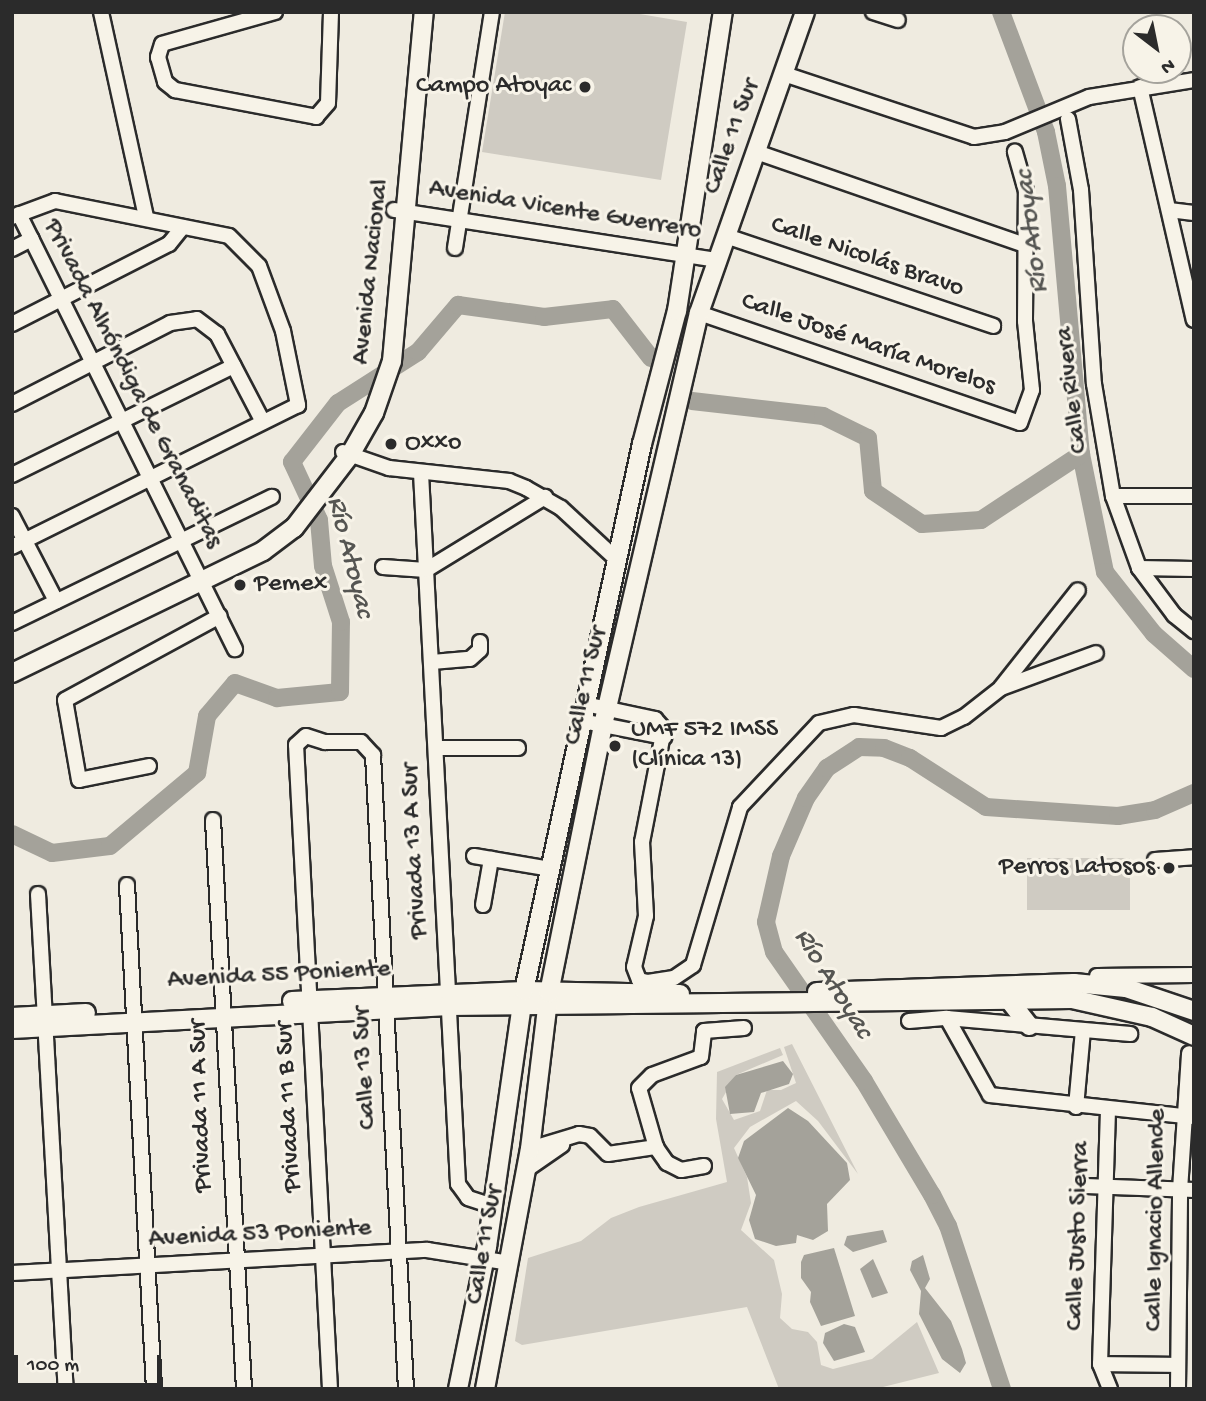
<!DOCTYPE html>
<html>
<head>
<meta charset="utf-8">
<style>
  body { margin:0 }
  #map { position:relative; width:1206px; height:1401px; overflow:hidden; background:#efebe0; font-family:"Gochi Hand",sans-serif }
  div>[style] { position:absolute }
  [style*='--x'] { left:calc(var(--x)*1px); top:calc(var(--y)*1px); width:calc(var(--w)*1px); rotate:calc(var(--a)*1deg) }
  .green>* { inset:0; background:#cfcbc2; transform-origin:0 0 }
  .water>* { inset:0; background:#a4a29a }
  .river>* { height:18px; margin:-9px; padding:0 9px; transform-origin:9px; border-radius:9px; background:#a4a29a }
  .roads { filter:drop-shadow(2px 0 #2b2b2b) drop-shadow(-2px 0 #2b2b2b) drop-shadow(0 2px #2b2b2b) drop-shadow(0 -2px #2b2b2b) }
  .minor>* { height:14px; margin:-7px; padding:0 7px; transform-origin:7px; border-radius:7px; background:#f7f3e8 }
  .major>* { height:18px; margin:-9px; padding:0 9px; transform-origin:9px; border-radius:9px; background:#f7f3e8 }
  .dots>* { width:19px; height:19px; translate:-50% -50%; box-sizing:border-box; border:4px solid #f7f3e8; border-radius:50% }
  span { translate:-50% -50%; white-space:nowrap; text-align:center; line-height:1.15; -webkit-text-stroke:6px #f7f3e8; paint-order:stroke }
  .poi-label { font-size:26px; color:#2b2b2b }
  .right { translate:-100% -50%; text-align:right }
  .left { translate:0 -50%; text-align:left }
  .street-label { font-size:26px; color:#2b2b2b }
  .water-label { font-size:28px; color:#555552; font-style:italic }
  .frame { position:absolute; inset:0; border:14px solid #2b2b2b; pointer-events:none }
  .north { position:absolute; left:1122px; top:14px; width:70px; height:70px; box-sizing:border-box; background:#f7f3e8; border:2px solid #a5a39c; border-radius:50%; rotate:148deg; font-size:19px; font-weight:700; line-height:28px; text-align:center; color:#2b2b2b }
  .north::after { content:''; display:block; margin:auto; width:24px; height:32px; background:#2b2b2b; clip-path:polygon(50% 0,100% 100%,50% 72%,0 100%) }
  .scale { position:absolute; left:14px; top:1355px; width:147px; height:32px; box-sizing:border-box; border:4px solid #2b2b2b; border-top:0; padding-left:9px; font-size:21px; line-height:24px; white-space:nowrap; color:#2b2b2b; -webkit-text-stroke:5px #f7f3e8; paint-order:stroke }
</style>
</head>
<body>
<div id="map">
  <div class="green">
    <i style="clip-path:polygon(505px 12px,628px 12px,687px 22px,661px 180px,482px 152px)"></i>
    <i style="left:1130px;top:858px;width:52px;height:103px;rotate:90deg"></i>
    <i style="clip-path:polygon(792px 1044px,858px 1174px,818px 1121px,796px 1101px,750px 1127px,734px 1148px,747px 1177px,751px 1203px,741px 1230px,774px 1260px,782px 1294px,780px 1318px,792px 1329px,808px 1332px,817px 1342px,821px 1365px,833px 1369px,872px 1359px,917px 1322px,939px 1373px,875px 1389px,779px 1389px,747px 1307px,522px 1345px,515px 1341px,528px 1258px,581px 1241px,611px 1218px,639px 1207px,727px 1182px,716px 1119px,717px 1072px,780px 1048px,783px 1055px,736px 1075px,722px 1099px,734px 1120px,760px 1111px,767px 1090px,781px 1090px,796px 1083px,784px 1047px)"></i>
  </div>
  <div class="water">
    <i style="clip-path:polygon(783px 1061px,793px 1074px,789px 1084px,761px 1093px,754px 1112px,730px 1114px,725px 1087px,736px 1075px)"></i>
    <i style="clip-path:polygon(788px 1108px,808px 1121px,847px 1163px,850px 1180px,827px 1204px,828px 1231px,813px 1240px,797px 1235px,796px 1243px,776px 1246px,755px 1239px,749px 1220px,756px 1195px,738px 1158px,744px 1141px)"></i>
    <i style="clip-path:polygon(883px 1230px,887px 1242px,853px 1252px,844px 1245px,847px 1236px)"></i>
    <i style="clip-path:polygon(834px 1248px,855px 1316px,821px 1326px,810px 1302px,811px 1292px,801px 1278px,801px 1262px,804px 1255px)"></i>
    <i style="clip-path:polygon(923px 1255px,930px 1279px,925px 1288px,951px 1321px,962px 1349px,966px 1363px,960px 1373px,942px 1359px,919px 1314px,921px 1291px,910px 1270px,912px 1261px)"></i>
    <i style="clip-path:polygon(873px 1259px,888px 1293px,872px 1298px,860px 1269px)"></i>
    <i style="clip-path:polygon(844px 1324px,855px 1327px,865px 1352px,834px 1361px,823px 1343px,825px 1333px)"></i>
  </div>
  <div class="river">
    <i style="--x:1001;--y:12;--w:128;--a:69.4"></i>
    <i style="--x:1046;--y:132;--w:55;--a:78.5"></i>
    <i style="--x:1057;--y:186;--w:269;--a:84.9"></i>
    <i style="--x:1081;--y:454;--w:120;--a:78.5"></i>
    <i style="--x:1105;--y:572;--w:79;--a:51.7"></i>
    <i style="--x:1154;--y:634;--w:53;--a:41.2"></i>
    <i style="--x:692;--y:401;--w:132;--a:6.5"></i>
    <i style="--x:823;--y:416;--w:50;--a:26.1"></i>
    <i style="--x:868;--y:438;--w:53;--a:84.6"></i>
    <i style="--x:873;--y:491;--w:59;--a:34"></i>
    <i style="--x:922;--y:524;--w:59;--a:-3.9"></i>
    <i style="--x:981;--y:520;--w:120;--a:-33.4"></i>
    <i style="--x:12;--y:834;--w:44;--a:25.4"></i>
    <i style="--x:52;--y:853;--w:58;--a:-6.9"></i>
    <i style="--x:110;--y:846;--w:114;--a:-40"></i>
    <i style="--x:197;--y:773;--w:58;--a:-80"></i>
    <i style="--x:207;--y:716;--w:43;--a:-49.7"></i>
    <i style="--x:235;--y:683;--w:45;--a:19.7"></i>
    <i style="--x:277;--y:698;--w:63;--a:-5.4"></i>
    <i style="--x:340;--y:692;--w:70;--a:-89.2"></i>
    <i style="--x:341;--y:622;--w:59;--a:-107.8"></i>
    <i style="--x:323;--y:566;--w:46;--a:-95"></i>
    <i style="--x:319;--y:520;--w:64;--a:-115"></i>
    <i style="--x:292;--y:462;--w:75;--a:-52.1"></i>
    <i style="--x:338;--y:403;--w:95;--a:-32.5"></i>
    <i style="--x:418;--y:352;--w:62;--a:-49.6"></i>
    <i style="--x:458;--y:305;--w:87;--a:7.9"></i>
    <i style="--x:544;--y:317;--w:69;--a:-6.6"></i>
    <i style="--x:613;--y:309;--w:62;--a:52.2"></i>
    <i style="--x:1002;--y:1389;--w:172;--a:-108.3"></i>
    <i style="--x:948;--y:1226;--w:35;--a:-117"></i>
    <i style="--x:932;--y:1195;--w:133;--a:-120.8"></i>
    <i style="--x:864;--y:1081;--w:157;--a:-124.9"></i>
    <i style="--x:774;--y:952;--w:31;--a:-105"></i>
    <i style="--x:766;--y:922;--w:68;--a:-77.2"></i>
    <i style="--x:781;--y:856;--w:63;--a:-66.7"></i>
    <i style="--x:806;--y:798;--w:37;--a:-55"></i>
    <i style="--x:827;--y:768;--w:38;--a:-33"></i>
    <i style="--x:859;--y:747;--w:25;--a:2"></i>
    <i style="--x:884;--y:748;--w:28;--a:21"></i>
    <i style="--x:910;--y:758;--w:90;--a:32.8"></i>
    <i style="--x:986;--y:807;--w:132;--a:3.9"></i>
    <i style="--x:1118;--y:816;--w:37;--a:-9"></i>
    <i style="--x:1155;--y:810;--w:43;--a:-23.6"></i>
  </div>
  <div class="roads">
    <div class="minor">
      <i style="--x:101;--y:12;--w:209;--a:77.6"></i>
      <i style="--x:275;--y:12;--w:117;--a:164.2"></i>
      <i style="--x:162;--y:44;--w:14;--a:107"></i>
      <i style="--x:158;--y:57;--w:26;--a:74"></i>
      <i style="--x:165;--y:82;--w:13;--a:39"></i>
      <i style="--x:175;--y:90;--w:144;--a:10.8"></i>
      <i style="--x:316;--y:117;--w:18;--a:-49"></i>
      <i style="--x:328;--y:103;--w:91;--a:-88.1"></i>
      <i style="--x:873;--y:12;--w:26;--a:18"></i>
      <i style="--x:784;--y:74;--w:200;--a:18.3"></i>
      <i style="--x:974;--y:137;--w:31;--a:-9"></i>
      <i style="--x:1005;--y:132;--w:91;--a:-22.6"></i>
      <i style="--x:1089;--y:97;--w:106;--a:-9.2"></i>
      <i style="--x:1140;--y:87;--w:239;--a:77"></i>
      <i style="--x:1068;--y:119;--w:72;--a:79.6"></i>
      <i style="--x:1081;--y:190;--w:194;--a:86.2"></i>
      <i style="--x:1094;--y:384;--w:114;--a:80.4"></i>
      <i style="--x:1113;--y:496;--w:77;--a:70.1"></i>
      <i style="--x:1139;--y:568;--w:59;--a:53.3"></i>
      <i style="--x:1174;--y:615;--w:26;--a:39"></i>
      <i style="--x:756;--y:152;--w:284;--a:19.1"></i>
      <i style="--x:394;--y:210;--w:327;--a:8.8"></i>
      <i style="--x:1169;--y:210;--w:25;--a:7"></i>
      <i style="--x:19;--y:214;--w:486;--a:63.6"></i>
      <i style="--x:12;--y:217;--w:46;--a:-20.4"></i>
      <i style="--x:55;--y:201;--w:177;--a:11.4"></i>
      <i style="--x:229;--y:236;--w:42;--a:45"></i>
      <i style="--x:259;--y:266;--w:69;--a:69.7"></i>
      <i style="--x:283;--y:331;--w:76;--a:78.5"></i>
      <i style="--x:298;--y:405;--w:319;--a:153.6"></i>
      <i style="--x:726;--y:236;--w:282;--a:18.6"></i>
      <i style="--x:455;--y:248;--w:239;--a:-81.1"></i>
      <i style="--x:12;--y:249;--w:22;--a:-27"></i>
      <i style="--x:699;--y:313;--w:339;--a:18.9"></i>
      <i style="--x:1020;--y:423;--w:35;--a:-70"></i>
      <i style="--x:1032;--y:390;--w:69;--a:-95.8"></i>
      <i style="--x:1025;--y:321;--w:130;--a:-89.6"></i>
      <i style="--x:1026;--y:191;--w:41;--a:-105.8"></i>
      <i style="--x:12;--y:324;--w:176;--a:-27"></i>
      <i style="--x:169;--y:244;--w:22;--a:-51"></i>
      <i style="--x:12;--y:404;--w:178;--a:-27.1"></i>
      <i style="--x:170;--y:323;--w:27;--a:-8"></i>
      <i style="--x:197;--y:319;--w:25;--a:37"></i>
      <i style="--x:217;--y:334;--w:99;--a:62.4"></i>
      <i style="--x:343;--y:452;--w:49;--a:19.2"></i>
      <i style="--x:389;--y:468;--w:121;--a:6.2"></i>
      <i style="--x:509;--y:481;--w:18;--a:22"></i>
      <i style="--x:526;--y:488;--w:40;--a:29.7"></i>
      <i style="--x:561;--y:508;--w:75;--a:42.8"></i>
      <i style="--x:421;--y:473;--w:712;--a:87.02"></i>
      <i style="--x:458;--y:1184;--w:17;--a:54"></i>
      <i style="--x:468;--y:1198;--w:25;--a:18"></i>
      <i style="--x:12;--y:475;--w:247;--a:-26.2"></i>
      <i style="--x:1113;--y:496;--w:81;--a:0"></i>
      <i style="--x:12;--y:516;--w:96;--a:62.6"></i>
      <i style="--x:383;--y:567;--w:43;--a:4"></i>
      <i style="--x:426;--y:570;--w:140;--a:-31.5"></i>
      <i style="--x:1139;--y:568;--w:55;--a:1"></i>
      <i style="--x:12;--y:623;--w:289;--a:-25.9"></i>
      <i style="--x:432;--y:662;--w:38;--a:-5"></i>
      <i style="--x:470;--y:659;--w:13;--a:-42"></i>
      <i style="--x:480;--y:650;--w:8;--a:-90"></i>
      <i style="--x:1002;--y:686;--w:122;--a:-51.6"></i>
      <i style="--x:585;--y:704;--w:72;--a:12.1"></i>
      <i style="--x:655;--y:719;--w:13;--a:48"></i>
      <i style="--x:664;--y:729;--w:115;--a:101"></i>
      <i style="--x:642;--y:842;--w:74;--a:86.9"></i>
      <i style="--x:646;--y:916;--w:52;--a:103.2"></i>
      <i style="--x:634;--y:967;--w:14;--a:69"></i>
      <i style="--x:639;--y:980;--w:9;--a:13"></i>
      <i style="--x:648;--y:982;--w:26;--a:-9"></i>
      <i style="--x:674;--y:978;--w:23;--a:-34"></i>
      <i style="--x:693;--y:965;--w:165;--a:-73.4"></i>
      <i style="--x:740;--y:807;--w:115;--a:-46.8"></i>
      <i style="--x:819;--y:723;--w:36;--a:-13"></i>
      <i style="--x:854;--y:715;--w:88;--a:8.5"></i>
      <i style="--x:941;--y:728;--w:25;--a:-26"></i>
      <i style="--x:964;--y:717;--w:47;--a:-38.1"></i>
      <i style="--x:1001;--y:688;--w:101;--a:-20.2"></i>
      <i style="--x:582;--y:721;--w:84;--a:11"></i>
      <i style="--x:436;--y:748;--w:82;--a:0"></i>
      <i style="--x:149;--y:766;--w:71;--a:168.7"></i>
      <i style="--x:79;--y:780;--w:81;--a:-99.9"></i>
      <i style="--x:65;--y:700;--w:176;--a:-28.5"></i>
      <i style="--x:213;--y:820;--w:570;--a:86.88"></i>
      <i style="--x:474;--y:856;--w:77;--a:9.7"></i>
      <i style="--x:1155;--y:860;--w:39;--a:-4"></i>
      <i style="--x:127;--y:885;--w:505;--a:86.93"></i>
      <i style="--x:38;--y:894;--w:496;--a:86.8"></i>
      <i style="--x:483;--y:905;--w:47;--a:-80.1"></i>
      <i style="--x:1097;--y:976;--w:97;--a:-0.6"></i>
      <i style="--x:947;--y:1018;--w:88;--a:60.8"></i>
      <i style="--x:990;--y:1095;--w:205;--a:6.2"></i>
      <i style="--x:909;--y:1021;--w:38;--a:-5"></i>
      <i style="--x:947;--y:1018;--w:184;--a:5"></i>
      <i style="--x:1076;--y:1107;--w:77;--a:-84.8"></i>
      <i style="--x:1108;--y:1110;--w:254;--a:91.8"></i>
      <i style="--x:1100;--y:1364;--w:27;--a:68"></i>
      <i style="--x:530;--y:1149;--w:51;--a:-17"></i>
      <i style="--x:579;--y:1134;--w:11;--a:10"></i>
      <i style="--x:590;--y:1136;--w:25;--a:45"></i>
      <i style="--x:608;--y:1154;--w:49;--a:-8.3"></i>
      <i style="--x:704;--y:1166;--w:23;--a:170"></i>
      <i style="--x:681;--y:1170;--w:16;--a:-153"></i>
      <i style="--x:667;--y:1163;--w:19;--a:-125"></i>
      <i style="--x:656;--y:1147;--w:61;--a:-106.1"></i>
      <i style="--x:639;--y:1088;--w:18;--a:-45"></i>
      <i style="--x:652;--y:1075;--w:52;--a:-20.2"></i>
      <i style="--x:701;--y:1057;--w:26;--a:-83"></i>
      <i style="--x:704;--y:1031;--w:40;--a:-4.3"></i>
      <i style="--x:526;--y:1170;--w:44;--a:-34.8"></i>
      <i style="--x:1086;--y:1186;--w:108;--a:2.1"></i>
      <i style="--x:12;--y:1273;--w:416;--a:-3.2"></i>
      <i style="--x:427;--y:1250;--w:84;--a:8.9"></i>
      <i style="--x:1100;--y:1364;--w:78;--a:0.7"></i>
      <i style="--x:330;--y:1389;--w:645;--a:-93.02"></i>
      <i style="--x:296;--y:745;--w:13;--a:-42"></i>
      <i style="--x:306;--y:736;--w:20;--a:18"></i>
      <i style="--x:325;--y:742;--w:36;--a:0"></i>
      <i style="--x:361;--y:742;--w:18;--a:47"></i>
      <i style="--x:373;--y:755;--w:635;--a:87.02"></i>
      <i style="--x:1178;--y:1389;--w:199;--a:-89.4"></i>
      <i style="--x:1180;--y:1190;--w:137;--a:-86.2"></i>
    </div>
    <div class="major">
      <i style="--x:12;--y:673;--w:279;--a:-25.9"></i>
      <i style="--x:263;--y:551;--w:39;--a:-37"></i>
      <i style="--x:294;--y:528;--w:92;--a:-52.5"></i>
      <i style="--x:350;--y:455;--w:48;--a:-60.3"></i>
      <i style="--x:374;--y:413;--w:55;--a:-70.9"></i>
      <i style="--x:392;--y:361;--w:350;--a:-84.8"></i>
      <i style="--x:817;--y:992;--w:257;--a:-2"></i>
      <i style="--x:1074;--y:983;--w:52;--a:5.5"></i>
      <i style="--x:1126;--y:988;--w:72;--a:18.7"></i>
      <i style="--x:1009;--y:1000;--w:33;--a:52"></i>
      <i style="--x:292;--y:1001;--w:232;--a:-2.5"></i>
      <i style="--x:524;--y:991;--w:156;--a:1.1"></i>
      <i style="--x:12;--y:1017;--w:74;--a:-3.1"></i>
      <i style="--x:12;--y:1029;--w:438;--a:-3"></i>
      <i style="--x:449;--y:1006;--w:623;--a:-0.64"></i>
      <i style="--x:1072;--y:999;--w:82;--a:12.7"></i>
      <i style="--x:1152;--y:1017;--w:46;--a:24.3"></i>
      <i style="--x:458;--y:1389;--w:145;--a:-78.5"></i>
      <i style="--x:487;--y:1247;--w:259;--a:-81.8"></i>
      <i style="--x:524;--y:991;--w:560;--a:-77.83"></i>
      <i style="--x:642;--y:444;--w:138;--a:-75.3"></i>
      <i style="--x:677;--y:311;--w:303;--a:-81.3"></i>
      <i style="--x:485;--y:1389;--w:244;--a:-79.4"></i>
      <i style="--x:530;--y:1149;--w:157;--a:-83.1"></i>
      <i style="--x:549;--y:993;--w:273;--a:-78.6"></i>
      <i style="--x:603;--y:725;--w:423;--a:-76.9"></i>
      <i style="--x:699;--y:313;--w:319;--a:-70.6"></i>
    </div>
  </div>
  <div class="dots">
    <i style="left:585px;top:87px;background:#2b2b2b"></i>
    <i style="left:391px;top:444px;background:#2b2b2b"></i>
    <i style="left:240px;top:585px;background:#2b2b2b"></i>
    <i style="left:615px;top:746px;background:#2b2b2b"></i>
    <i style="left:1169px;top:868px;background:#2b2b2b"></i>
  </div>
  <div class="poi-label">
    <span class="right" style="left:571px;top:87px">Campo Atoyac</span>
    <span class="left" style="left:405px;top:444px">Oxxo</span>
    <span class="left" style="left:254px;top:585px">Pemex</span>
    <span class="left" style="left:631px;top:746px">UMF 572 IMSS<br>(Clínica 13)</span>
    <span class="right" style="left:1155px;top:868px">Perros Latosos</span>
  </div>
  <div class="street-label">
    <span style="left:733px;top:137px;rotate:-70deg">Calle 11 Sur</span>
    <span style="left:565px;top:211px;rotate:9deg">Avenida Vicente Guerrero</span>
    <span style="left:867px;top:258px;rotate:19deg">Calle Nicolás Bravo</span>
    <span style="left:372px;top:272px;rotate:-84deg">Avenida Nacional</span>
    <span style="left:868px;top:345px;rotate:19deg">Calle José María Morelos</span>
    <span style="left:132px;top:384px;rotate:63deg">Privada Alhóndiga de Granaditas</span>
    <span style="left:1073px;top:390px;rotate:-97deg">Calle Rivera</span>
    <span style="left:587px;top:686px;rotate:-77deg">Calle 11 Sur</span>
    <span style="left:416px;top:851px;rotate:-93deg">Privada 13 A Sur</span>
    <span style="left:279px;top:976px;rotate:-3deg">Avenida 55 Poniente</span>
    <span style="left:366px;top:1068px;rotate:-93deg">Calle 13 Sur</span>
    <span style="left:202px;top:1106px;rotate:-92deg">Privada 11 A Sur</span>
    <span style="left:290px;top:1107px;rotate:-93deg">Privada 11 B Sur</span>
    <span style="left:1157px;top:1220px;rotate:-89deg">Calle Ignacio Allende</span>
    <span style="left:260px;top:1235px;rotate:-3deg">Avenida 53 Poniente</span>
    <span style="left:1079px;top:1236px;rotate:-88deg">Calle Justo Sierra</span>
    <span style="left:486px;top:1245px;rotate:-80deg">Calle 11 Sur</span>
  </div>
  <div class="water-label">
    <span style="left:1033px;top:232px;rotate:-97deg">Río Atoyac</span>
    <span style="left:349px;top:557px;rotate:76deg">Río Atoyac</span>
    <span style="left:832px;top:984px;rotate:58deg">Río Atoyac</span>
  </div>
  <div class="frame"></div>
  <div class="north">N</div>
  <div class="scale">100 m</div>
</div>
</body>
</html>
